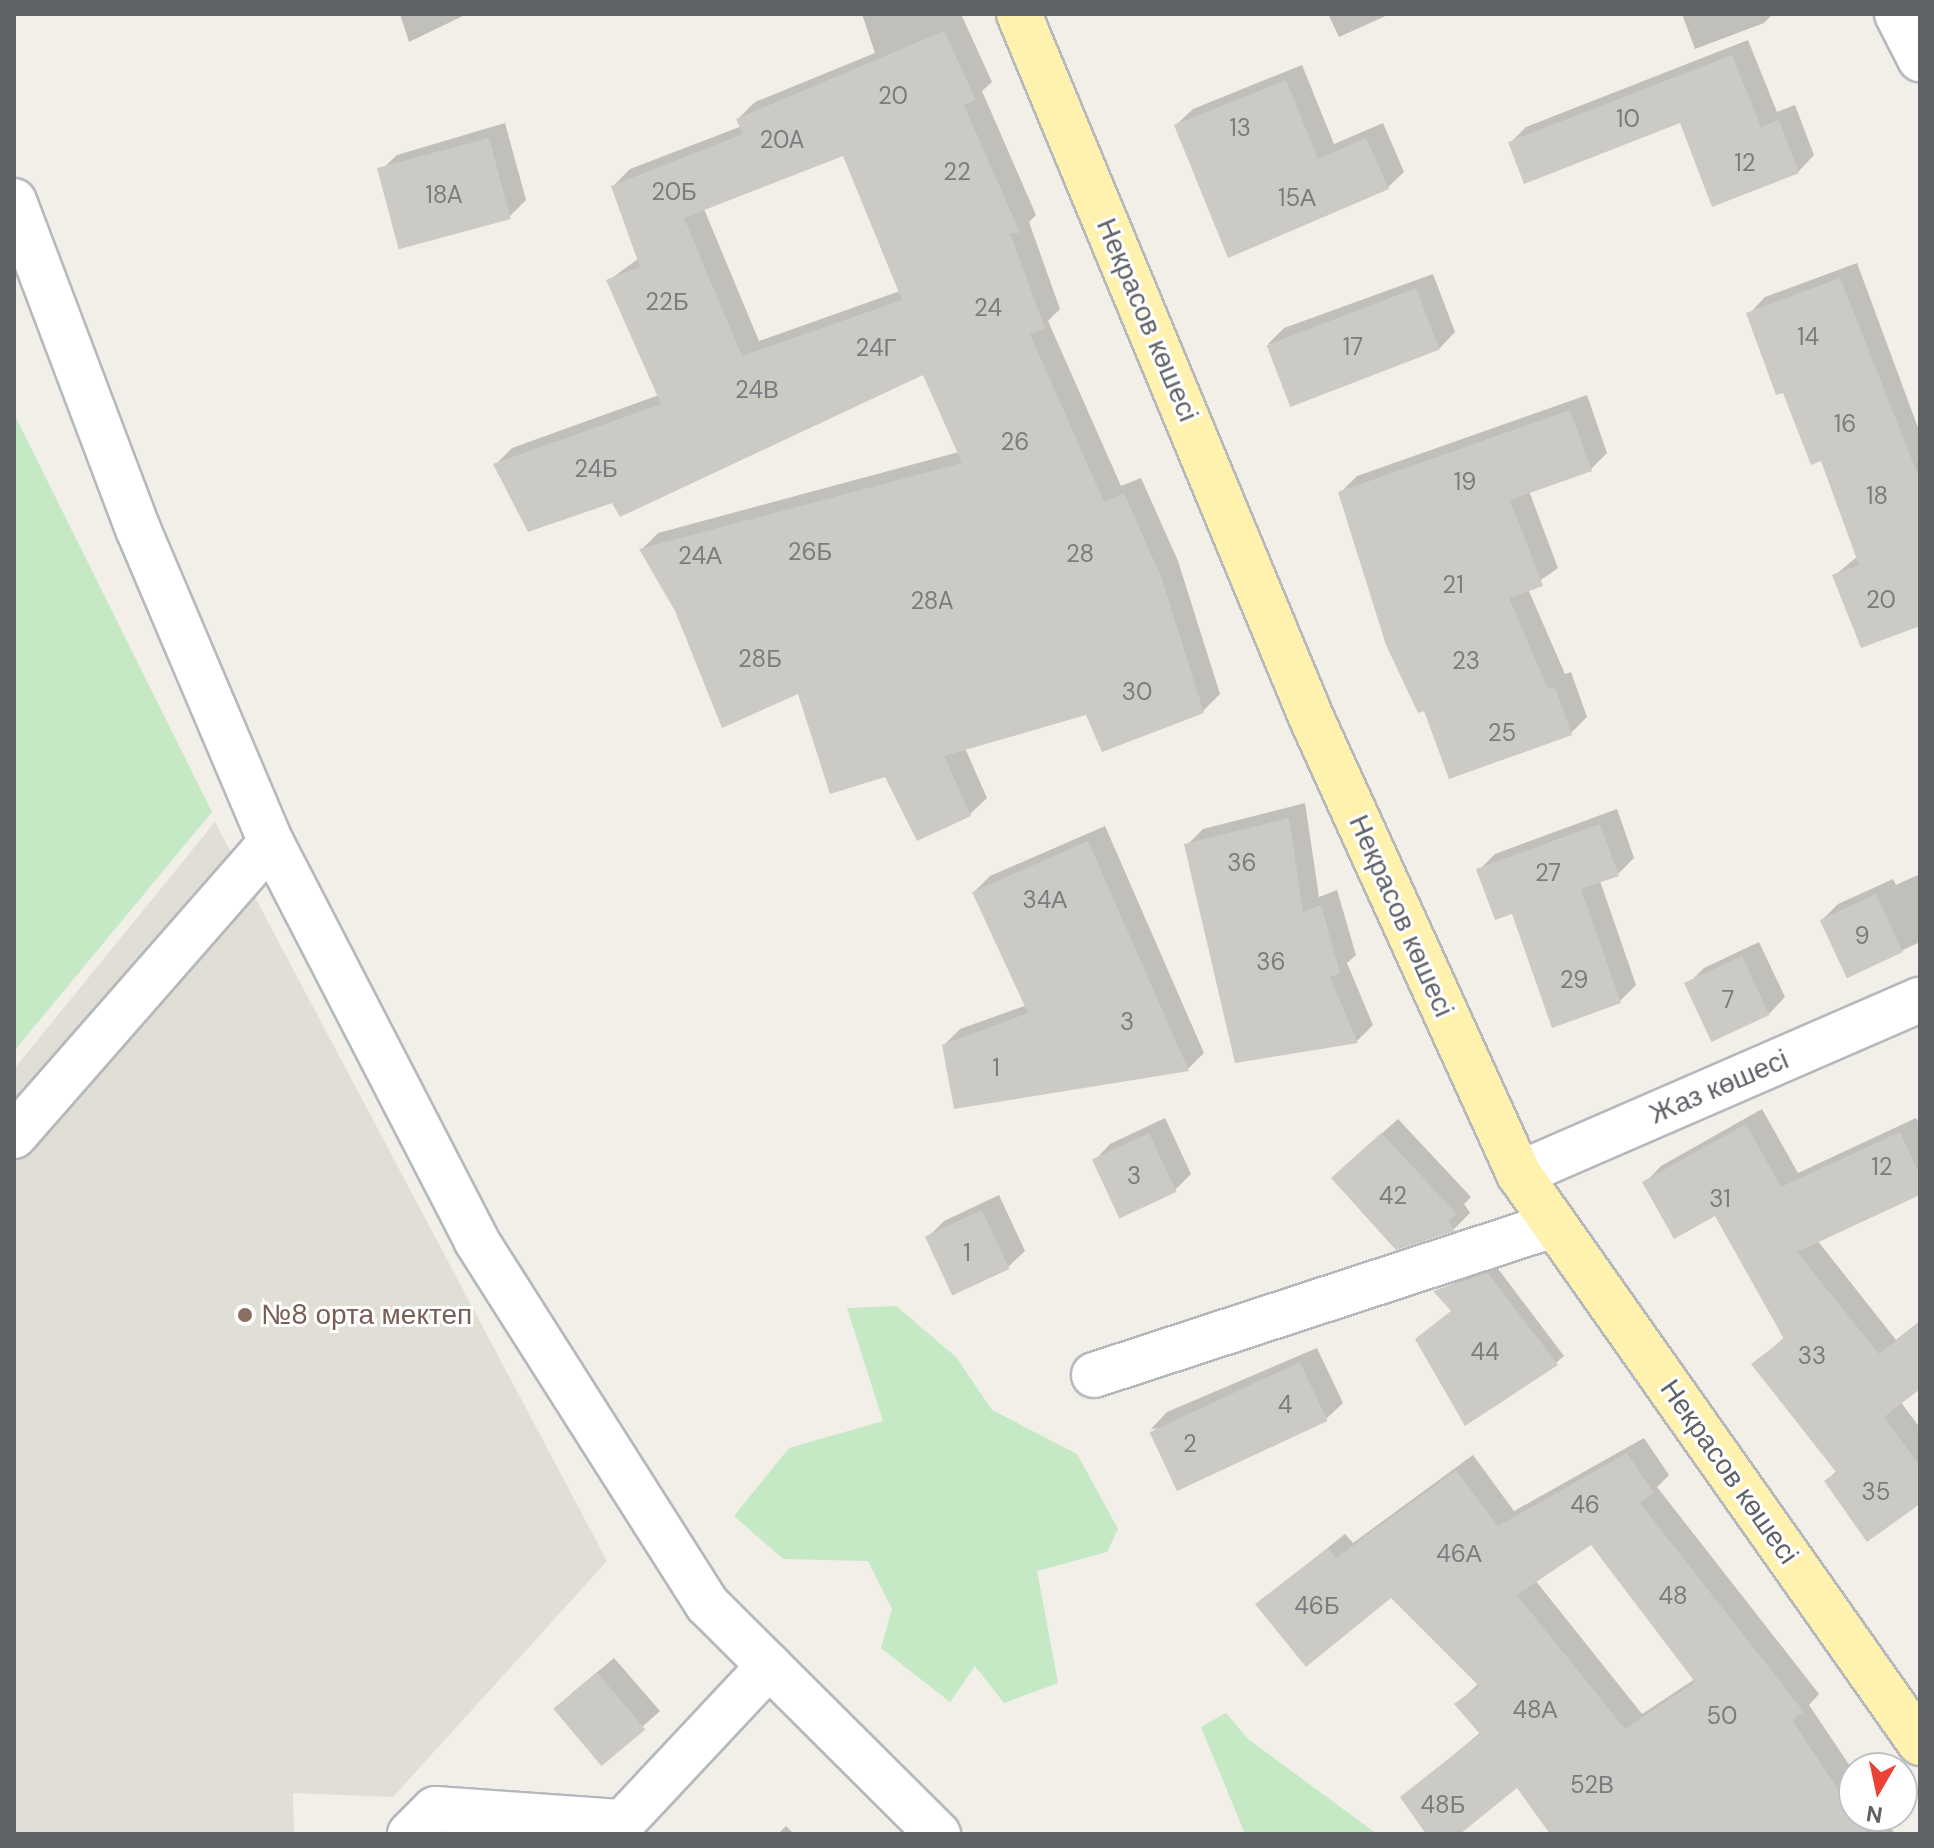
<!DOCTYPE html>
<html>
<head>
<meta charset="utf-8">
<style>
  body { margin:0 }
  #map { position:relative; width:1934px; height:1848px; overflow:hidden; background:#f1efe8; font-family:"DM Sans",sans-serif }
  div>[style] { position:absolute }
  [style*='--x'] { left:calc(var(--x)*1px); top:calc(var(--y)*1px); width:calc(var(--w)*1px); rotate:calc(var(--a)*1deg) }
  .education>* { inset:0; background:#e1ded6 }
  .green>* { inset:0; background:#c5e8c5 }
  .shadow>* { inset:0; background:#0003 }
  .building>* { inset:0; background:#cccac5; transform-origin:0 0 }
  .roads { filter:drop-shadow(2px 0 #b5b8bc) drop-shadow(-2px 0 #b5b8bc) drop-shadow(0 2px #b5b8bc) drop-shadow(0 -2px #b5b8bc) }
  .minor>* { height:44px; margin:-22px; padding:0 22px; transform-origin:22px; border-radius:22px; background:#fff }
  .major>* { height:44px; margin:-22px; padding:0 22px; transform-origin:22px; border-radius:22px; background:#fff2af }
  .dots>* { width:22px; height:22px; translate:-50% -50%; box-sizing:border-box; border:4px solid #fff; border-radius:50% }
  span { translate:-50% -50%; white-space:nowrap; text-align:center; line-height:1.15; -webkit-text-stroke:6px #fff; paint-order:stroke }
  .number-label { font-size:24px; color:#7a7d7f }
  .number-label span { -webkit-text-stroke-width:0 }
  .street-label { font-size:28px; color:#5f6368 }
  .education-label { font-size:28px; color:#785e54 }
  .left { translate:0 -50%; text-align:left }
  .frame { position:absolute; inset:0; border:16px solid #5f6368; pointer-events:none }
  .north { position:absolute; left:1838px; top:1752px; width:80px; height:80px; box-sizing:border-box; background:#fff; border:2px solid #bfc1c3; border-radius:50%; rotate:189deg; font-size:22px; font-weight:700; line-height:32px; text-align:center; color:#5f6368 }
  .north::after { content:''; display:block; margin:auto; width:28px; height:36px; background:#ea4335; clip-path:polygon(50% 0,100% 100%,50% 72%,0 100%) }
</style>
</head>
<body>
<div id="map">
  <div class="education">
    <i style="clip-path:polygon(215px 822px,607px 1561px,393px 1797px,293px 1793px,294px 1834px,14px 1834px,14px 1069px)"></i>
  </div>
  <div class="green">
    <i style="clip-path:polygon(14px 414px,212px 812px,14px 1051px)"></i>
    <i style="clip-path:polygon(896px 1306px,956px 1357px,992px 1410px,1077px 1454px,1118px 1529px,1107px 1552px,1037px 1571px,1058px 1683px,1004px 1703px,975px 1666px,950px 1702px,881px 1648px,892px 1609px,868px 1561px,783px 1559px,734px 1516px,789px 1448px,883px 1421px,847px 1308px)"></i>
    <i style="clip-path:polygon(1226px 1713px,1248px 1739px,1377px 1834px,1245px 1834px,1201px 1727px)"></i>
  </div>
  <div class="shadow">
    <i style="clip-path:polygon(400px 14px,467px 14px,409px 42px)"></i>
    <i style="clip-path:polygon(evenodd,862px 14px,961px 14px,992px 82px,982px 91px,1036px 215px,1029px 222px,1060px 309px,1048px 321px,1121px 486px,1141px 478px,1178px 561px,1220px 694px,1203px 711px,1087px 712px,965px 748px,987px 798px,970px 814px,886px 774px,799px 691px,676px 610px,641px 550px,658px 533px,959px 452px,924px 372px,613px 501px,495px 465px,512px 448px,659px 395px,608px 281px,639px 258px,613px 186px,630px 169px,742px 126px,738px 119px,755px 102px,875px 53px,862px 14px,844px 154px,900px 291px,759px 341px,704px 209px,844px 154px)"></i>
    <i style="clip-path:polygon(1328px 14px,1390px 14px,1339px 37px)"></i>
    <i style="clip-path:polygon(1682px 14px,1773px 14px,1764px 23px,1695px 49px)"></i>
    <i style="clip-path:polygon(1748px 40px,1777px 112px,1795px 105px,1814px 155px,1798px 172px,1682px 120px,1510px 143px,1526px 127px)"></i>
    <i style="clip-path:polygon(1302px 65px,1334px 144px,1383px 123px,1404px 172px,1387px 188px,1176px 125px,1193px 109px)"></i>
    <i style="clip-path:polygon(505px 123px,526px 200px,509px 217px,380px 171px,397px 155px)"></i>
    <i style="clip-path:polygon(1857px 263px,1920px 433px,1920px 623px,1834px 576px,1858px 556px,1822px 458px,1749px 314px,1765px 297px)"></i>
    <i style="clip-path:polygon(1433px 274px,1455px 332px,1439px 349px,1268px 344px,1284px 328px)"></i>
    <i style="clip-path:polygon(1587px 395px,1607px 453px,1591px 469px,1529px 491px,1558px 568px,1528px 589px,1565px 674px,1571px 672px,1587px 717px,1571px 733px,1340px 493px,1357px 476px)"></i>
    <i style="clip-path:polygon(1305px 803px,1319px 897px,1337px 890px,1356px 955px,1347px 963px,1373px 1025px,1357px 1041px,1187px 845px,1203px 829px)"></i>
    <i style="clip-path:polygon(1617px 809px,1634px 858px,1618px 874px,1600px 881px,1636px 985px,1620px 1001px,1513px 912px,1479px 870px,1495px 854px)"></i>
    <i style="clip-path:polygon(1105px 826px,1204px 1053px,1188px 1069px,944px 1045px,960px 1029px,1027px 1005px,974px 892px,990px 876px)"></i>
    <i style="clip-path:polygon(1920px 874px,1920px 942px,1848px 976px,1822px 920px,1838px 904px,1893px 879px,1896px 885px)"></i>
    <i style="clip-path:polygon(1759px 942px,1785px 997px,1769px 1014px,1688px 984px,1704px 968px)"></i>
    <i style="clip-path:polygon(1762px 1109px,1798px 1173px,1916px 1118px,1920px 1125px,1920px 1192px,1817px 1240px,1896px 1340px,1920px 1321px,1920px 1386px,1900px 1401px,1920px 1428px,1920px 1502px,1827px 1481px,1837px 1470px,1754px 1364px,1785px 1337px,1715px 1213px,1645px 1183px,1661px 1166px)"></i>
    <i style="clip-path:polygon(1165px 1118px,1191px 1174px,1175px 1190px,1094px 1161px,1110px 1144px)"></i>
    <i style="clip-path:polygon(1398px 1119px,1471px 1197px,1464px 1204px,1470px 1213px,1454px 1229px,1397px 1248px,1350px 1162px)"></i>
    <i style="clip-path:polygon(999px 1195px,1025px 1251px,1008px 1267px,928px 1237px,944px 1221px)"></i>
    <i style="clip-path:polygon(1496px 1266px,1564px 1356px,1556px 1363px,1453px 1310px,1436px 1291px)"></i>
    <i style="clip-path:polygon(1317px 1348px,1343px 1403px,1326px 1419px,1151px 1429px,1167px 1412px)"></i>
    <i style="clip-path:polygon(evenodd,1644px 1438px,1669px 1475px,1657px 1487px,1819px 1694px,1809px 1705px,1854px 1772px,1854px 1816px,1883px 1816px,1895px 1834px,1553px 1834px,1517px 1785px,1457px 1834px,1429px 1834px,1403px 1797px,1481px 1732px,1457px 1704px,1479px 1683px,1391px 1596px,1257px 1604px,1345px 1534px,1353px 1543px,1473px 1455px,1514px 1511px,1644px 1438px,1592px 1542px,1695px 1679px,1642px 1714px,1535px 1580px,1592px 1542px)"></i>
    <i style="clip-path:polygon(614px 1658px,660px 1711px,602px 1763px,572px 1693px)"></i>
    <i style="clip-path:polygon(786px 1826px,794px 1834px,778px 1834px)"></i>
  </div>
  <div class="building">
    <i style="clip-path:polygon(evenodd,944px 31px,976px 100px,964px 105px,1020px 233px,1010px 233px,1045px 328px,1030px 334px,1104px 502px,1124px 493px,1162px 579px,1204px 713px,1102px 752px,1086px 715px,944px 756px,971px 816px,917px 841px,885px 777px,830px 794px,798px 694px,722px 728px,675px 611px,639px 549px,962px 463px,923px 375px,620px 517px,612px 503px,528px 532px,493px 464px,661px 404px,606px 280px,640px 267px,611px 186px,743px 134px,736px 119px,944px 31px,843px 156px,902px 300px,742px 356px,684px 218px,843px 156px)"></i>
    <i style="clip-path:polygon(1732px 55px,1761px 127px,1779px 120px,1799px 173px,1712px 207px,1680px 123px,1524px 184px,1508px 142px)"></i>
    <i style="clip-path:polygon(1286px 80px,1318px 159px,1366px 138px,1389px 189px,1228px 258px,1174px 125px)"></i>
    <i style="left:489px;top:138px;width:84px;height:116px;rotate:75deg"></i>
    <i style="clip-path:polygon(1840px 278px,1920px 480px,1920px 626px,1861px 648px,1832px 575px,1859px 565px,1821px 461px,1811px 465px,1783px 393px,1776px 395px,1746px 313px)"></i>
    <i style="left:1416px;top:288px;width:66px;height:160px;rotate:69deg"></i>
    <i style="clip-path:polygon(1570px 410px,1592px 471px,1510px 500px,1543px 586px,1509px 598px,1548px 689px,1555px 687px,1572px 735px,1449px 779px,1424px 711px,1418px 713px,1386px 645px,1338px 492px)"></i>
    <i style="clip-path:polygon(1289px 818px,1303px 912px,1321px 905px,1340px 973px,1330px 977px,1358px 1043px,1235px 1063px,1184px 844px)"></i>
    <i style="clip-path:polygon(1600px 824px,1619px 876px,1581px 889px,1621px 1003px,1552px 1028px,1512px 914px,1495px 920px,1476px 869px)"></i>
    <i style="clip-path:polygon(1088px 841px,1189px 1071px,954px 1109px,942px 1045px,1028px 1013px,972px 892px)"></i>
    <i style="left:1876px;top:894px;width:64px;height:62px;rotate:65deg"></i>
    <i style="left:1742px;top:956px;width:65px;height:64px;rotate:65deg"></i>
    <i style="clip-path:polygon(1746px 1124px,1781px 1187px,1900px 1132px,1920px 1176px,1920px 1195px,1797px 1252px,1879px 1354px,1920px 1322px,1920px 1389px,1884px 1417px,1920px 1466px,1920px 1504px,1867px 1542px,1824px 1481px,1836px 1472px,1751px 1364px,1784px 1339px,1715px 1216px,1674px 1239px,1642px 1182px)"></i>
    <i style="left:1149px;top:1133px;width:65px;height:63px;rotate:65deg"></i>
    <i style="clip-path:polygon(1381px 1133px,1457px 1214px,1448px 1221px,1455px 1231px,1396px 1250px,1331px 1178px)"></i>
    <i style="left:982px;top:1210px;width:65px;height:63px;rotate:65deg"></i>
    <i style="clip-path:polygon(1488px 1273px,1558px 1365px,1465px 1426px,1415px 1339px,1451px 1311px,1433px 1291px)"></i>
    <i style="left:1300px;top:1362px;width:65px;height:166px;rotate:65deg"></i>
    <i style="clip-path:polygon(evenodd,1627px 1453px,1654px 1493px,1640px 1503px,1804px 1712px,1792px 1720px,1868px 1834px,1550px 1834px,1517px 1788px,1460px 1834px,1426px 1834px,1400px 1797px,1480px 1734px,1454px 1704px,1479px 1686px,1391px 1598px,1306px 1667px,1255px 1604px,1328px 1548px,1336px 1558px,1456px 1470px,1498px 1526px,1627px 1453px,1591px 1545px,1695px 1682px,1625px 1729px,1517px 1595px,1591px 1545px)"></i>
    <i style="left:597px;top:1672px;width:75px;height:57px;rotate:50deg"></i>
  </div>
  <div class="roads">
    <div class="minor">
      <i style="--x:1897;--y:14;--w:51;--a:62.9"></i>
      <i style="--x:14;--y:201;--w:351;--a:69.3"></i>
      <i style="--x:138;--y:529;--w:340;--a:67"></i>
      <i style="--x:271;--y:842;--w:448;--a:62.7"></i>
      <i style="--x:476;--y:1240;--w:432;--a:57.6"></i>
      <i style="--x:708;--y:1605;--w:325;--a:44.9"></i>
      <i style="--x:14;--y:1136;--w:390;--a:-48.8"></i>
      <i style="--x:1519;--y:1174;--w:437;--a:-23.5"></i>
      <i style="--x:1094;--y:1375;--w:484;--a:-18.1"></i>
      <i style="--x:410;--y:1834;--w:35;--a:-45"></i>
      <i style="--x:435;--y:1809;--w:188;--a:4"></i>
      <i style="--x:623;--y:1822;--w:214;--a:-46.9"></i>
    </div>
    <div class="major">
      <i style="--x:1019;--y:14;--w:761;--a:67.44"></i>
      <i style="--x:1311;--y:717;--w:502;--a:65.53"></i>
      <i style="--x:1519;--y:1174;--w:696;--a:54.83"></i>
    </div>
  </div>
  <div class="dots">
    <i style="left:245px;top:1315px;background:#8d6e63"></i>
  </div>
  <div class="number-label">
    <span style="left:893px;top:96px">20</span>
    <span style="left:1628px;top:119px">10</span>
    <span style="left:1240px;top:128px">13</span>
    <span style="left:782px;top:140px">20A</span>
    <span style="left:1745px;top:163px">12</span>
    <span style="left:957px;top:172px">22</span>
    <span style="left:674px;top:192px">20Б</span>
    <span style="left:444px;top:195px">18A</span>
    <span style="left:1297px;top:198px">15А</span>
    <span style="left:667px;top:302px">22Б</span>
    <span style="left:988px;top:308px">24</span>
    <span style="left:1808px;top:337px">14</span>
    <span style="left:1353px;top:347px">17</span>
    <span style="left:876px;top:348px">24Г</span>
    <span style="left:757px;top:390px">24В</span>
    <span style="left:1845px;top:424px">16</span>
    <span style="left:1015px;top:442px">26</span>
    <span style="left:596px;top:469px">24Б</span>
    <span style="left:1465px;top:482px">19</span>
    <span style="left:1877px;top:496px">18</span>
    <span style="left:810px;top:552px">26Б</span>
    <span style="left:1080px;top:554px">28</span>
    <span style="left:700px;top:556px">24А</span>
    <span style="left:1453px;top:585px">21</span>
    <span style="left:1881px;top:600px">20</span>
    <span style="left:932px;top:601px">28A</span>
    <span style="left:760px;top:659px">28Б</span>
    <span style="left:1466px;top:661px">23</span>
    <span style="left:1137px;top:692px">30</span>
    <span style="left:1502px;top:733px">25</span>
    <span style="left:1242px;top:863px">36</span>
    <span style="left:1548px;top:873px">27</span>
    <span style="left:1045px;top:900px">34А</span>
    <span style="left:1862px;top:936px">9</span>
    <span style="left:1271px;top:962px">36</span>
    <span style="left:1574px;top:980px">29</span>
    <span style="left:1728px;top:1000px">7</span>
    <span style="left:1127px;top:1022px">3</span>
    <span style="left:996px;top:1068px">1</span>
    <span style="left:1882px;top:1167px">12</span>
    <span style="left:1134px;top:1176px">3</span>
    <span style="left:1393px;top:1196px">42</span>
    <span style="left:1720px;top:1199px">31</span>
    <span style="left:967px;top:1253px">1</span>
    <span style="left:1485px;top:1352px">44</span>
    <span style="left:1812px;top:1356px">33</span>
    <span style="left:1285px;top:1405px">4</span>
    <span style="left:1190px;top:1444px">2</span>
    <span style="left:1876px;top:1492px">35</span>
    <span style="left:1585px;top:1505px">46</span>
    <span style="left:1459px;top:1554px">46А</span>
    <span style="left:1673px;top:1596px">48</span>
    <span style="left:1317px;top:1606px">46Б</span>
    <span style="left:1535px;top:1710px">48А</span>
    <span style="left:1722px;top:1716px">50</span>
    <span style="left:1592px;top:1785px">52В</span>
    <span style="left:1443px;top:1805px">48Б</span>
  </div>
  <div class="street-label">
    <span style="left:1147px;top:320px;rotate:67deg">Некрасов көшесі</span>
    <span style="left:1401px;top:916px;rotate:66deg">Некрасов көшесі</span>
    <span style="left:1719px;top:1087px;rotate:-23deg">Жаз көшесі</span>
    <span style="left:1729px;top:1472px;rotate:55deg">Некрасов көшесі</span>
  </div>
  <div class="education-label">
    <span class="left" style="left:261px;top:1315px">№8 орта мектеп</span>
  </div>
  <div class="frame"></div>
  <div class="north">N</div>
</div>
</body>
</html>
